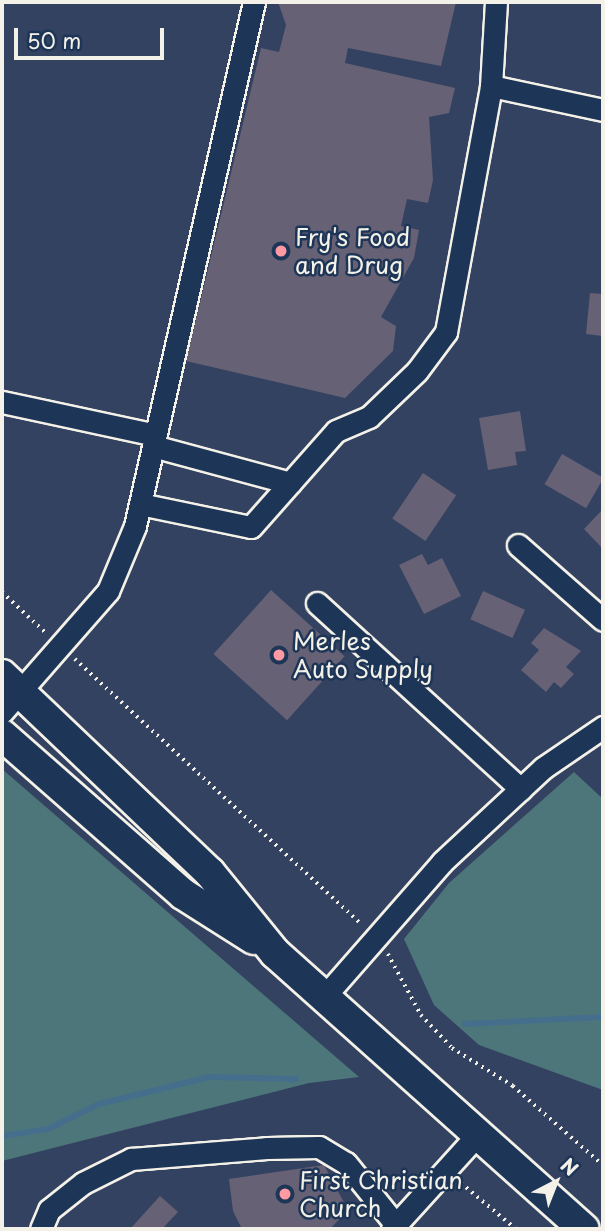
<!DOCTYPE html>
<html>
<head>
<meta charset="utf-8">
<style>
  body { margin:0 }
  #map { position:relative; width:605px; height:1231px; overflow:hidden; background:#334260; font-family:"Playpen Sans",sans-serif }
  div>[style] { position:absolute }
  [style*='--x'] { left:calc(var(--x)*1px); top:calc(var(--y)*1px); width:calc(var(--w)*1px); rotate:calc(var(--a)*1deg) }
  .green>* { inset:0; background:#4d767a }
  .stream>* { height:6px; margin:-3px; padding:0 3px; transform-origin:3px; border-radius:3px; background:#456e8d }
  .building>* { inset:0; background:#666175; transform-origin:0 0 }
  .path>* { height:3.5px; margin-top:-1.75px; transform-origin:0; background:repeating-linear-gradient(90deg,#f4f1e8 0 2px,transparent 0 7px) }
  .roads { filter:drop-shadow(2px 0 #f4f1e8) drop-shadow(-2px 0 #f4f1e8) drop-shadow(0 2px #f4f1e8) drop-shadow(0 -2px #f4f1e8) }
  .minor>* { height:21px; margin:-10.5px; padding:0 10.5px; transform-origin:10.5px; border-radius:10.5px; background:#1d3557 }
  .highway>* { height:30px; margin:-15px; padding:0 15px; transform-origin:15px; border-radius:15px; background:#1d3557 }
  .dots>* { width:19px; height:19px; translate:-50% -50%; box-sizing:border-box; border:4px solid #1d3557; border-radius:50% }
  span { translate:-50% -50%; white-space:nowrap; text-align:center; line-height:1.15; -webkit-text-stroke:5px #1d3557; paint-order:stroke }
  .poi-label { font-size:24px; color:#f4f1e8 }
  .left { translate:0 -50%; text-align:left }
  .frame { position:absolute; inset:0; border:4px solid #f4f1e8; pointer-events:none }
  .north { position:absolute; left:521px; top:1147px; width:70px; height:70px; -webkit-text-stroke:5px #1d3557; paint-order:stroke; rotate:42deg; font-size:19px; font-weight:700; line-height:28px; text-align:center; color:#f4f1e8 }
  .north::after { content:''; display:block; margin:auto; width:24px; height:32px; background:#f4f1e8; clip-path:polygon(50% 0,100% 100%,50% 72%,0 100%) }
  .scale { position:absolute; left:14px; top:28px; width:150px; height:32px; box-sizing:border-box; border:4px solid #f4f1e8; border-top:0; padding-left:9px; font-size:21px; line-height:24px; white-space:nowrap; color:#f4f1e8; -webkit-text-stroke:5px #1d3557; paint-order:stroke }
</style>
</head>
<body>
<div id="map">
  <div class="green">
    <i style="clip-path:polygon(2px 769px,359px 1077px,309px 1083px,2px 1161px)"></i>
    <i style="clip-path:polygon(574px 772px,603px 799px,603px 1090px,479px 1045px,434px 1005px,404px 939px,449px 883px)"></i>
  </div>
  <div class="stream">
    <i style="--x:465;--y:1024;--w:138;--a:-2.9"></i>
    <i style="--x:2;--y:1136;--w:47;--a:-8.7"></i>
    <i style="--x:48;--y:1129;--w:57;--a:-26.1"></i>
    <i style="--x:99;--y:1104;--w:113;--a:-13.8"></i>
    <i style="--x:209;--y:1077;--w:87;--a:1.3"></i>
  </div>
  <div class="building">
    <i style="clip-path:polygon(278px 2px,456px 2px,441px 66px,348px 48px,345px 63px,455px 88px,449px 113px,429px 117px,433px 180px,428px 203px,407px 199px,401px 226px,419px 230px,414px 258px,381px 317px,396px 326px,393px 351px,345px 398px,186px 361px,261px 48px,279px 52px,286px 25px)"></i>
    <i style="clip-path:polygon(590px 293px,603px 294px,603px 336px,586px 334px)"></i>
    <i style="clip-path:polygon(520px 411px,526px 451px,515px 452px,517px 465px,488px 470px,479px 418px)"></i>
    <i style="left:562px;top:454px;width:48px;height:35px;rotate:30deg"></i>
    <i style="left:423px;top:473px;width:40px;height:55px;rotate:34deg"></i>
    <i style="clip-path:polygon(603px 509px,603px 549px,584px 529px)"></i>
    <i style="clip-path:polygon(422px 554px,428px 565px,442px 558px,461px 596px,424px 614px,399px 565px)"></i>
    <i style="left:271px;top:590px;width:99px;height:86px;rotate:42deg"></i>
    <i style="left:483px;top:591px;width:46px;height:31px;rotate:24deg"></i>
    <i style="clip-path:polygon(544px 628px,581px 651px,566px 667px,574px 674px,561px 688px,554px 682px,546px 692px,521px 670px,539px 650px,531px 643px)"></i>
    <i style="clip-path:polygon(324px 1165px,348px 1210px,330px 1229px,242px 1229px,233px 1211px,229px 1179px)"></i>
    <i style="clip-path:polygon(160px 1196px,178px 1212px,162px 1229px,130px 1229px)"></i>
  </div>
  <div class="path">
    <i style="--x:2;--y:592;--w:60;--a:43"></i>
    <i style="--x:75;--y:659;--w:391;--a:42.8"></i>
    <i style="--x:388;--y:954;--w:69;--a:61.6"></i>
    <i style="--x:421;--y:1015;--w:45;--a:46.8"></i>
    <i style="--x:452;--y:1048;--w:72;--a:31.9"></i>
    <i style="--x:513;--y:1086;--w:120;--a:41.3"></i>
    <i style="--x:461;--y:1183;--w:72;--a:39.9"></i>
  </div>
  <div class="roads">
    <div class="minor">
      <i style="--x:491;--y:86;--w:115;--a:12.1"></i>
      <i style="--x:2;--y:402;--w:157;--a:12.1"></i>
      <i style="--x:153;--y:446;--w:142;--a:15.1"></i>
      <i style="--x:140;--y:504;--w:113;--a:11.7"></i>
      <i style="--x:251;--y:527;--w:128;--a:-48.5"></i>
      <i style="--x:336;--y:431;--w:36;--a:-23"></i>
      <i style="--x:369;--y:417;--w:66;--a:-43.8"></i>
      <i style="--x:417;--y:371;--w:49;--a:-53.4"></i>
      <i style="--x:446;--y:332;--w:250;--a:-79.6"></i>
      <i style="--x:491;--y:86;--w:84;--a:-86.6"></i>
      <i style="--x:518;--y:545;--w:113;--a:41.4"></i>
      <i style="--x:317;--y:603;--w:276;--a:42.4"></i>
      <i style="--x:2;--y:712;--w:161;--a:-48.8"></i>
      <i style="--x:108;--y:591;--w:70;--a:-67.4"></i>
      <i style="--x:135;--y:526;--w:537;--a:-77.21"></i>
      <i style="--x:324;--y:997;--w:179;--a:-48.8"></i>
      <i style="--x:442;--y:862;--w:138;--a:-42.9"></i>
      <i style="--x:543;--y:768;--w:73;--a:-34.3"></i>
      <i style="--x:41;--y:1229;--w:21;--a:-67"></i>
      <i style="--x:49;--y:1210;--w:43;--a:-38.5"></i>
      <i style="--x:83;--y:1183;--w:54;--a:-26.6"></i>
      <i style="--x:131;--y:1159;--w:136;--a:-4.6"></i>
      <i style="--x:267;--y:1148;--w:52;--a:-1.1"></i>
      <i style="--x:319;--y:1147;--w:31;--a:31"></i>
      <i style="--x:346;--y:1163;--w:80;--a:51.1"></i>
      <i style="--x:392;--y:1229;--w:128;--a:-47.8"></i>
    </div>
    <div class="highway">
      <i style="--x:2;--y:675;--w:287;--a:43.6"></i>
      <i style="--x:210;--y:873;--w:103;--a:50.9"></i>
      <i style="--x:275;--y:953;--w:414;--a:41.8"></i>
      <i style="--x:2;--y:735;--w:241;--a:41.3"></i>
      <i style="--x:183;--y:894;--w:84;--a:32.4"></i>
    </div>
  </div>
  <div class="dots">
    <i style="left:281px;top:251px;background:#ff9aa2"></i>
    <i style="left:279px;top:655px;background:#ff9aa2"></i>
    <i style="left:285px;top:1194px;background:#ff9aa2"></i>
  </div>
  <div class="poi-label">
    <span class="left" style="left:295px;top:251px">Fry's Food<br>and Drug</span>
    <span class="left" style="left:293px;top:655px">Merles<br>Auto Supply</span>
    <span class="left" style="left:299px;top:1194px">First Christian<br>Church</span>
  </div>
  <div class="frame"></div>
  <div class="north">N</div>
  <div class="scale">50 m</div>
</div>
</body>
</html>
